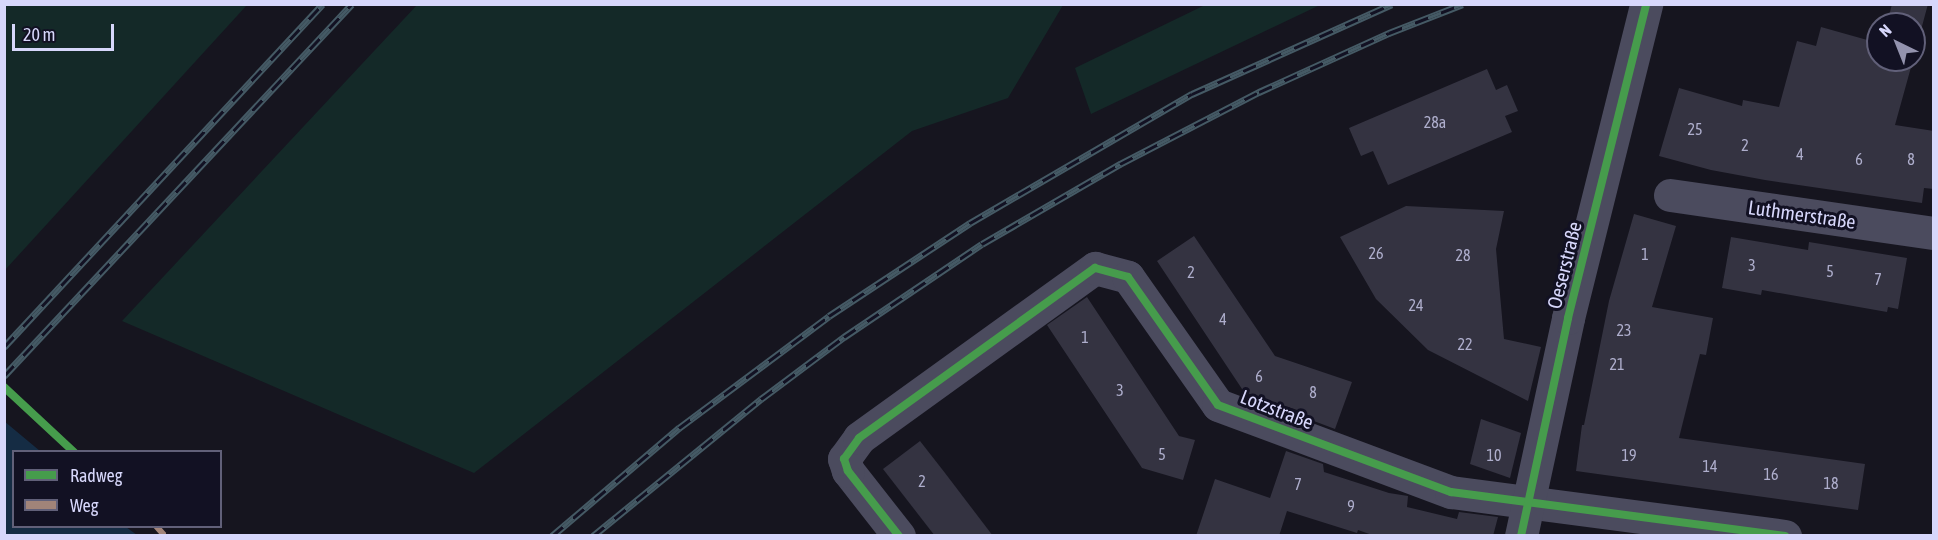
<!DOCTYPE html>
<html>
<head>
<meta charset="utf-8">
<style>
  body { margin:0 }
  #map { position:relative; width:1938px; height:540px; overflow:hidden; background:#16151f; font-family:"Asap Condensed",sans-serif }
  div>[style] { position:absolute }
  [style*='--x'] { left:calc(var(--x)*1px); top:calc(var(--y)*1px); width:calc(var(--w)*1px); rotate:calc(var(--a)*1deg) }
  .green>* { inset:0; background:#142928 }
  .water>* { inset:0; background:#152c44 }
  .building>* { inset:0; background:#343341 }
  .minor>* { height:33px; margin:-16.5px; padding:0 16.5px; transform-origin:16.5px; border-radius:16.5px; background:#4b4b5e }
  .rail>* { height:7px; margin-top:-3.5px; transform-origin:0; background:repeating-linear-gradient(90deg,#121123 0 14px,#455a65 0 28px); box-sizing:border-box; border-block:2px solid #455a65 }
  .quiet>* { height:6px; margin-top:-3px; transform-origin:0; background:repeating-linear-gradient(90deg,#a18479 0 12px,transparent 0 18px) }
  .cycleway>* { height:8px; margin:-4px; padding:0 4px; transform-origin:4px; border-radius:4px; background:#469c4c }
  span { translate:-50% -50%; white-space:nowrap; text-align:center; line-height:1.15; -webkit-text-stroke:6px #121123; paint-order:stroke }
  .number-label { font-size:16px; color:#aeaecc }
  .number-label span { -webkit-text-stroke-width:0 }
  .street-label { font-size:20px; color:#d7d7fb }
  .frame { position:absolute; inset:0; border:6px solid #d7d7fb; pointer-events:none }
  .legend { position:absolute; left:12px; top:450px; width:210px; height:78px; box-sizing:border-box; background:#121123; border:2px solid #616079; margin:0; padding:8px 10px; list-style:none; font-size:18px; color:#d7d7fb }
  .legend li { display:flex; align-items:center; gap:12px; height:30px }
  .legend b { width:30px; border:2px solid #616079 }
  .north { position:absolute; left:1866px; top:12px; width:60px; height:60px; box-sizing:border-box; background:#121123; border:2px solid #616079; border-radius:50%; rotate:317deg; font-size:16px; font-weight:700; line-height:24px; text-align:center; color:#d7d7fb }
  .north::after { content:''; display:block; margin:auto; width:21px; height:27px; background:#9393ae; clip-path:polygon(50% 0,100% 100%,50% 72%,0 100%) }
  .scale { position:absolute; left:12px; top:24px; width:102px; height:27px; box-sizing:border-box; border:3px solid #d7d7fb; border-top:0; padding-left:8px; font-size:18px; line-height:21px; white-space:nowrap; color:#d7d7fb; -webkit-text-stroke:4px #121123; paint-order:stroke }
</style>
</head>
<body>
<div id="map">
  <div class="green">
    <i style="clip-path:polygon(5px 4px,247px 5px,5px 270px,4px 5px)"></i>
    <i style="clip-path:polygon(417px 5px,417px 4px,1063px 5px,1008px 98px,912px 131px,474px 473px,122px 321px)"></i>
    <i style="clip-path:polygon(1205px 5px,1320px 5px,1091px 114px,1075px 68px)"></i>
  </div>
  <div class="water">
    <i style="clip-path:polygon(4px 421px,40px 451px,14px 452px,14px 526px,126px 527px,137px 535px,5px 535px)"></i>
  </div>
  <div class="building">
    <i style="clip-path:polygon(1892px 4px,1928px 4px,1914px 56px,1914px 24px,1887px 24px)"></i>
    <i style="clip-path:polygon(1821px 27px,1878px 43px,1878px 60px,1913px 60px,1895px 125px,1934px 131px,1934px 189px,1924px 188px,1922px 203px,1765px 180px,1711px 170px,1659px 156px,1679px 88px,1742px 106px,1743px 100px,1779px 107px,1797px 41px,1816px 46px)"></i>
    <i style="clip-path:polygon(1487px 69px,1496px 90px,1507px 85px,1518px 111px,1505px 116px,1512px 132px,1388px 185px,1373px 151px,1361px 156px,1349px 128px)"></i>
    <i style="clip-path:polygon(1406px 206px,1504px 211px,1496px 249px,1504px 339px,1541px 347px,1528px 401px,1428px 350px,1376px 299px,1340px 237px)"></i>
    <i style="clip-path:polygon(1634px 214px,1676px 226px,1652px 307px,1713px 318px,1706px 355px,1700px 354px,1679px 438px,1865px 464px,1858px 510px,1576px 471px,1582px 425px,1584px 425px,1609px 301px)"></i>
    <i style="clip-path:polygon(1194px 236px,1275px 356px,1352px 382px,1335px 429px,1298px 415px,1300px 411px,1244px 392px,1157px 261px)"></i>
    <i style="clip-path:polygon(1731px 237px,1808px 250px,1809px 242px,1907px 258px,1898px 309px,1888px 307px,1887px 312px,1762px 290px,1761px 295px,1722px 288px)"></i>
    <i style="clip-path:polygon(1087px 297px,1179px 436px,1195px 440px,1183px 480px,1142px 468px,1047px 325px)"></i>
    <i style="clip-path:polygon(1481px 419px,1521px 433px,1510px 478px,1470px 464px)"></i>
    <i style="clip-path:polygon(920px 441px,945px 473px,993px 536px,935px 536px,883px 469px)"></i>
    <i style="clip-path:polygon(1286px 451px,1323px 464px,1324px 472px,1389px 493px,1408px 496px,1407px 507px,1457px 519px,1459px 512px,1498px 517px,1493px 536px,1375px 536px,1358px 530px,1357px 533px,1287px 511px,1279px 536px,1196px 536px,1215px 479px,1270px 498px)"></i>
  </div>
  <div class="minor">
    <i style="--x:1670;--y:195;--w:267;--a:8.2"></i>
    <i style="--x:899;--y:536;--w:83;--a:-128.1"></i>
    <i style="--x:848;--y:471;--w:13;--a:-108"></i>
    <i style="--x:844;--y:459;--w:26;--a:-54"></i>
    <i style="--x:859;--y:438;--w:291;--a:-35.8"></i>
    <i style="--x:1095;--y:268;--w:34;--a:15"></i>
    <i style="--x:1128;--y:277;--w:156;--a:54.9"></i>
    <i style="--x:1218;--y:405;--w:249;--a:20.5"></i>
    <i style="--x:1451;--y:492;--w:337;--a:7.5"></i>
    <i style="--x:1521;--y:536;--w:223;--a:-77.8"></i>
    <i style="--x:1568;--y:318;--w:324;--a:-76"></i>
  </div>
  <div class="rail">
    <i style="--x:4;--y:347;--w:468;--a:-47.1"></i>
    <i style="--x:4;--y:376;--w:509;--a:-46.91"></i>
    <i style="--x:552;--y:536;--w:167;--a:-40.4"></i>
    <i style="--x:679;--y:428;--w:187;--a:-36.7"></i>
    <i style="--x:829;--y:316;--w:169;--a:-33.4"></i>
    <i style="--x:970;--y:223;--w:257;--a:-30.2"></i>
    <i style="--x:1192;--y:94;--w:219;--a:-24.2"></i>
    <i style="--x:593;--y:536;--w:217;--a:-39.2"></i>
    <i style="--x:761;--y:399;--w:104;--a:-36.8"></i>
    <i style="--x:844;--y:337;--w:166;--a:-34"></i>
    <i style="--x:982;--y:244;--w:160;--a:-30.1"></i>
    <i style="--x:1120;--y:164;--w:157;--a:-27.4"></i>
    <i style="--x:1259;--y:92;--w:143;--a:-24.4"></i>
    <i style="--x:1389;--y:33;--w:79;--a:-21.4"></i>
  </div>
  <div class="quiet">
    <i style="--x:156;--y:526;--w:13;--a:48"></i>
  </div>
  <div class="cycleway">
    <i style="--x:4;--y:387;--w:96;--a:42.9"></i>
    <i style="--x:899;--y:536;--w:83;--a:-128.1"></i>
    <i style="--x:848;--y:471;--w:13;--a:-108"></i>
    <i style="--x:844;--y:459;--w:26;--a:-54"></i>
    <i style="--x:859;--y:438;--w:291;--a:-35.8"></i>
    <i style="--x:1095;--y:268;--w:34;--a:15"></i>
    <i style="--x:1128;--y:277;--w:156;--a:54.9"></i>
    <i style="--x:1218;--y:405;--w:249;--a:20.5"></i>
    <i style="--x:1451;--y:492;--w:337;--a:7.5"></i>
    <i style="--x:1521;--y:536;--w:223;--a:-77.8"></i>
    <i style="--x:1568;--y:318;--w:324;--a:-76"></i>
  </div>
  <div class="number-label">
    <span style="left:1435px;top:122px">28a</span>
    <span style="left:1695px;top:129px">25</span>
    <span style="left:1745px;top:145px">2</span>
    <span style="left:1800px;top:154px">4</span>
    <span style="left:1859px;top:159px">6</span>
    <span style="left:1911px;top:159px">8</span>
    <span style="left:1376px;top:253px">26</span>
    <span style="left:1645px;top:254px">1</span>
    <span style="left:1463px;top:255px">28</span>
    <span style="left:1752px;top:265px">3</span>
    <span style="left:1830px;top:271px">5</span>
    <span style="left:1191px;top:272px">2</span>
    <span style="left:1878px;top:279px">7</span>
    <span style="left:1416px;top:305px">24</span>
    <span style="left:1223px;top:319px">4</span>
    <span style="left:1624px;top:330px">23</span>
    <span style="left:1085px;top:337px">1</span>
    <span style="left:1465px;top:344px">22</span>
    <span style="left:1617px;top:364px">21</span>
    <span style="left:1259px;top:376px">6</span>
    <span style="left:1120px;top:390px">3</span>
    <span style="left:1313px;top:392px">8</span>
    <span style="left:1162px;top:454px">5</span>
    <span style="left:1494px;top:455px">10</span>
    <span style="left:1629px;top:455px">19</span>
    <span style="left:1710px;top:466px">14</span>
    <span style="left:1771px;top:474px">16</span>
    <span style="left:922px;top:481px">2</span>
    <span style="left:1831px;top:483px">18</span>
    <span style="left:1298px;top:484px">7</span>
    <span style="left:1351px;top:506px">9</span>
  </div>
  <div class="street-label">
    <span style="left:1802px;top:214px;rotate:8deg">Luthmerstraße</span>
    <span style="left:1564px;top:265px;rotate:-76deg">Oeserstraße</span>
    <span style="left:1277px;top:409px;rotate:21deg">Lotzstraße</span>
  </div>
  <div class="frame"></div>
  <ul class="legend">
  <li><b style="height:8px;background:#469c4c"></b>Radweg</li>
  <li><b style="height:8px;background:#a18479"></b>Weg</li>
  </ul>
  <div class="north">N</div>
  <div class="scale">20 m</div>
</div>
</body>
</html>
